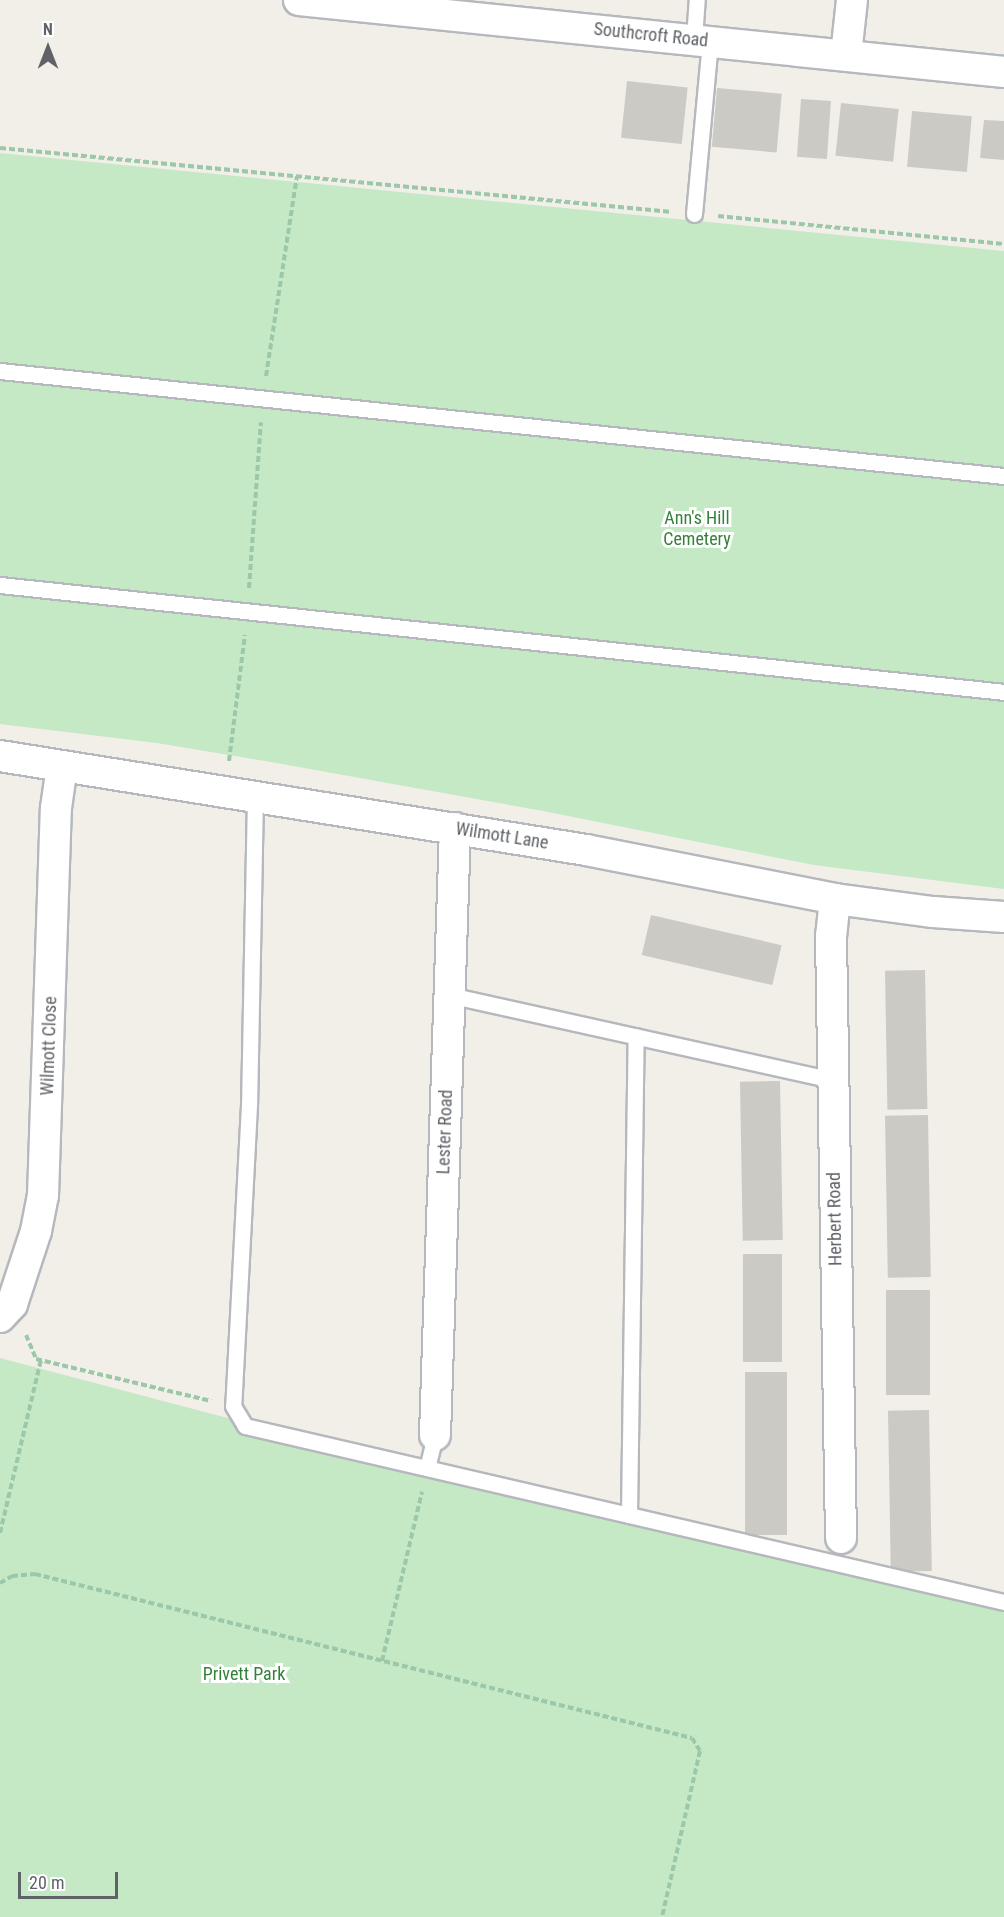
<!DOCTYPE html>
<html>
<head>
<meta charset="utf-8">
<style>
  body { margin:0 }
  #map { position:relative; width:1004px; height:1917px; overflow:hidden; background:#f1efe8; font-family:"Roboto Condensed",sans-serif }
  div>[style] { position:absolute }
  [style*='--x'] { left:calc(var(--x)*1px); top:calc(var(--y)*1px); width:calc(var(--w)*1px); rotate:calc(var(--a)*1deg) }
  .green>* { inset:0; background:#c5e8c5 }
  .building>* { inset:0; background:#cccac5; transform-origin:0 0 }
  .path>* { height:4px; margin-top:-2px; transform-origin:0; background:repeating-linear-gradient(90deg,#9cc7a9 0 6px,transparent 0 9px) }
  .roads { filter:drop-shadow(2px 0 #b5b8bc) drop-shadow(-2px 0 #b5b8bc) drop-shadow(0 2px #b5b8bc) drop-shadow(0 -2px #b5b8bc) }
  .service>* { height:15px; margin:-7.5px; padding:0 7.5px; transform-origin:7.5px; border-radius:7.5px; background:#fff }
  .minor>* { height:30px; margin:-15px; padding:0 15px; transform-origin:15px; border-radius:15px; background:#fff }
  span { translate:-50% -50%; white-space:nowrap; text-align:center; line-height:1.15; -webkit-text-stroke:6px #fff; paint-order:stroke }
  .street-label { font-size:18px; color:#5f6368 }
  .park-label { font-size:18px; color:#348238 }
  .north { position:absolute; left:18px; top:18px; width:60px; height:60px; -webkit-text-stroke:4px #fff; paint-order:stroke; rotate:0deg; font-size:16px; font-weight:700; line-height:24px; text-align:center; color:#5f6368 }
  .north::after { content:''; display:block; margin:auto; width:21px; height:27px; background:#5f6368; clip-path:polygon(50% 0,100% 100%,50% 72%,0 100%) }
  .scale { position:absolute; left:18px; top:1872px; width:100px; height:27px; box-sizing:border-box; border:3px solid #5f6368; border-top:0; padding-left:8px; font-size:18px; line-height:21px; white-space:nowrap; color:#5f6368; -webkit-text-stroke:4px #fff; paint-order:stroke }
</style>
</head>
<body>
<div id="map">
  <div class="green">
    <i style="clip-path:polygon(0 153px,1004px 251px,1004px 889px,814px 865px,543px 811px,271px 762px,157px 743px,0 724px)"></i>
    <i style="clip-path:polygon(0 1358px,500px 1490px,1004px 1610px,1004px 1917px,0 1917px)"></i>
  </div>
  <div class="building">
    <i style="left:627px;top:81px;width:61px;height:57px;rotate:6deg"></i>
    <i style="left:717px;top:88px;width:65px;height:59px;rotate:5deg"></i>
    <i style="left:801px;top:99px;width:30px;height:58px;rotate:4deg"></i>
    <i style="left:841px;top:103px;width:58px;height:53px;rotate:6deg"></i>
    <i style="left:912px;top:111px;width:60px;height:56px;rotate:5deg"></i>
    <i style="clip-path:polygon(984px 120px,1004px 121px,1004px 160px,980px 158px)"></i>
    <i style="left:651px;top:915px;width:134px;height:41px;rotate:13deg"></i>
    <i style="left:925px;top:970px;width:139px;height:40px;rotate:89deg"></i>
    <i style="left:780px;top:1081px;width:159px;height:40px;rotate:89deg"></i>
    <i style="left:928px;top:1115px;width:162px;height:43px;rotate:89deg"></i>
    <i style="left:743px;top:1254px;width:39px;height:108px"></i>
    <i style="left:886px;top:1290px;width:44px;height:105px"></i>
    <i style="left:787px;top:1372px;width:163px;height:42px;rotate:90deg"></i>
    <i style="left:929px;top:1410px;width:161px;height:41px;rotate:89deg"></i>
  </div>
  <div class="path">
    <i style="--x:0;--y:148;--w:675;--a:5.44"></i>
    <i style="--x:718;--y:216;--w:287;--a:5.6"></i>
    <i style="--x:266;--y:376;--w:202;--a:-81.2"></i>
    <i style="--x:249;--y:588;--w:166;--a:-85.9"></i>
    <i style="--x:229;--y:761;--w:127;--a:-82.8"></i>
    <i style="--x:26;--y:1335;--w:26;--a:67"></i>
    <i style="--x:36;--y:1359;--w:180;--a:13.5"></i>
    <i style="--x:0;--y:1533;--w:178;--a:-76.7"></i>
    <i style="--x:0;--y:1583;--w:14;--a:-30"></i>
    <i style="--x:12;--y:1576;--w:23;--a:-5"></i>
    <i style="--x:35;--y:1574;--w:677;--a:14.02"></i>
    <i style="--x:692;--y:1738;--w:15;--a:58"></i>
    <i style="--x:700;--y:1751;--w:170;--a:102.9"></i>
    <i style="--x:382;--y:1661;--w:174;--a:-76.7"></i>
  </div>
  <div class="roads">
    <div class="service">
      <i style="--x:694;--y:39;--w:39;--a:-86"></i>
      <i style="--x:694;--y:214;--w:174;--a:-84.7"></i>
      <i style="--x:0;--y:371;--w:1009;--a:5.97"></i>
      <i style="--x:0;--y:585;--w:1010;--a:6.08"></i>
      <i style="--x:255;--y:796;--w:309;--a:91.1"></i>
      <i style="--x:249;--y:1105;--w:301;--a:93"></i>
      <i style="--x:233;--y:1406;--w:23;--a:59"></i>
      <i style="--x:245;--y:1426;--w:779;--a:13.06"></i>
      <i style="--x:449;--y:995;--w:393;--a:12.5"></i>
      <i style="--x:427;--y:1468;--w:34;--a:-76"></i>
      <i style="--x:629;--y:1515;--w:479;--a:-89.2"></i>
    </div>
    <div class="minor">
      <i style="--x:299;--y:0;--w:709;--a:5.83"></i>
      <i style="--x:846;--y:55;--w:55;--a:-83.8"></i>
      <i style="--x:0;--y:756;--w:593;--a:9.11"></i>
      <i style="--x:586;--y:850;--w:254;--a:11.1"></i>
      <i style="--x:835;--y:899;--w:99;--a:7.6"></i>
      <i style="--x:933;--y:912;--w:71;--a:4"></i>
      <i style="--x:835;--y:899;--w:36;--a:96"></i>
      <i style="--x:831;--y:935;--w:603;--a:89.05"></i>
      <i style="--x:0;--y:1317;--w:18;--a:-47"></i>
      <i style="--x:12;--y:1304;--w:77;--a:-71.8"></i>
      <i style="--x:36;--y:1231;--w:36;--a:-79"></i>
      <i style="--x:43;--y:1196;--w:388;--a:-88.1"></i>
      <i style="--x:56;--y:808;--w:42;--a:-81.9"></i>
      <i style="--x:435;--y:1435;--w:607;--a:-88.11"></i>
    </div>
  </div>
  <div class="street-label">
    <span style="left:651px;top:35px;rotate:6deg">Southcroft Road</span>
    <span style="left:502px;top:836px;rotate:9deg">Wilmott Lane</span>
    <span style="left:49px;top:1046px;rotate:-88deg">Wilmott Close</span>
    <span style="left:445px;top:1132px;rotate:-88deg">Lester Road</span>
    <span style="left:835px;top:1219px;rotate:-91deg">Herbert Road</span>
  </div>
  <div class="park-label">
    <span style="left:697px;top:529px">Ann's Hill<br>Cemetery</span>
    <span style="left:244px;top:1674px">Privett Park</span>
  </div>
  <div class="north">N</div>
  <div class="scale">20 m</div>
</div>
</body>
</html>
